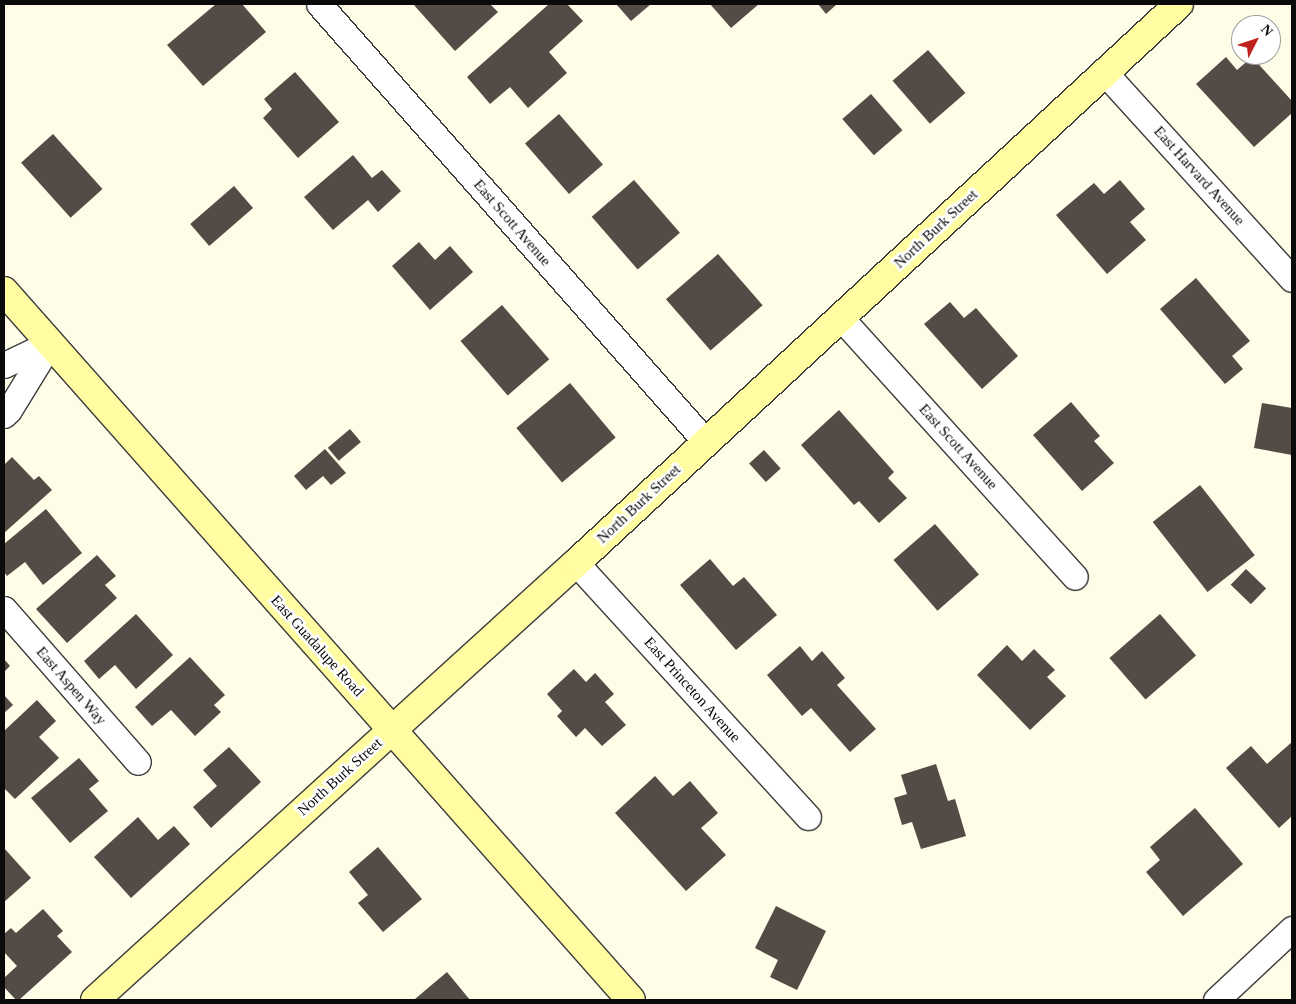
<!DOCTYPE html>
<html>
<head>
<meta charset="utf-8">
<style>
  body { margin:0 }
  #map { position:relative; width:1296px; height:1004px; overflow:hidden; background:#fffce7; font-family:Georgia,serif }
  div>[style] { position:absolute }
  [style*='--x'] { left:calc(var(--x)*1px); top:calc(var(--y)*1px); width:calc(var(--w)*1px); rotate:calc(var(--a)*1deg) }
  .building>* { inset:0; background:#534c46; transform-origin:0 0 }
  .roads { filter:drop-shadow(1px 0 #3d3d3d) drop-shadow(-1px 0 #3d3d3d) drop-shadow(0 1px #3d3d3d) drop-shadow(0 -1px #3d3d3d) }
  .street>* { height:25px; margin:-12.5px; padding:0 12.5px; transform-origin:12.5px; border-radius:12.5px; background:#fff }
  .secondary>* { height:28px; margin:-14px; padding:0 14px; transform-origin:14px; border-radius:14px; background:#fffca2 }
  span { translate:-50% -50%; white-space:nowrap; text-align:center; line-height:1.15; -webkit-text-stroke:5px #fff; paint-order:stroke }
  .street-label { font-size:15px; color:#0a0a0a }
  .frame { position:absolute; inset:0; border:5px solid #0a0a0a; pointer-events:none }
  .north { position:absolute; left:1231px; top:15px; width:50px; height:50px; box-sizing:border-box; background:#fff; border:1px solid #9d9d9d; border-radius:50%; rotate:49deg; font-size:14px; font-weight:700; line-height:20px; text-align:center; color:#0a0a0a }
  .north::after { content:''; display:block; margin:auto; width:18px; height:22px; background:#bf221c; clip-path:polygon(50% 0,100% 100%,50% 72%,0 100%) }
</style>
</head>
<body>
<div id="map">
  <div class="building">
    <i style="clip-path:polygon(216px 4px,242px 4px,266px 32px,203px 86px,167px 45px)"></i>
    <i style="clip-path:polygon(413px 4px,490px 4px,498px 12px,455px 51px)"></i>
    <i style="clip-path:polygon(549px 4px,567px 4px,583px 21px,549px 52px,567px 73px,528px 108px,510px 87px,490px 104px,467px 77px)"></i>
    <i style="clip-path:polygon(616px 4px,651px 4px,631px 21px)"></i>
    <i style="clip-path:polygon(710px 4px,759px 4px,731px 28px)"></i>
    <i style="clip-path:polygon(818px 4px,835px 4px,836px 5px,826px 14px)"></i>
    <i style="left:928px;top:50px;width:57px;height:47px;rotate:49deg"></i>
    <i style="clip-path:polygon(1226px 57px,1237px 70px,1252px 57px,1292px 101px,1292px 113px,1254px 147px,1196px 84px)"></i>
    <i style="clip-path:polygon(295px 72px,339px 122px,298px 158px,263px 118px,272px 109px,264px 99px)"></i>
    <i style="left:871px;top:94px;width:48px;height:38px;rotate:49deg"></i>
    <i style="left:559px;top:114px;width:67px;height:45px;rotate:49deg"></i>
    <i style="left:53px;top:134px;width:74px;height:43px;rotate:48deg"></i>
    <i style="clip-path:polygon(353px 155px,372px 178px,382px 170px,401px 191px,378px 212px,368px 200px,333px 230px,304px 197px)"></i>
    <i style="left:634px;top:180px;width:70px;height:56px;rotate:49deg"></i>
    <i style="clip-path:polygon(1120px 180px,1145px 209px,1130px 222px,1146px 240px,1107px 274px,1056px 215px,1094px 183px,1104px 194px)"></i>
    <i style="left:234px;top:186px;width:29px;height:58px;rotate:49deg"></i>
    <i style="clip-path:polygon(419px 242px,435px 260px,450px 246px,473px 272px,430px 310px,392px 266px)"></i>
    <i style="left:718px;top:254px;width:68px;height:69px;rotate:49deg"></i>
    <i style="clip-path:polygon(1196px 278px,1250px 341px,1232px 356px,1243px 369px,1225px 384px,1160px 309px)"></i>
    <i style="clip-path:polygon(950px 302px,964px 318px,976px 308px,1018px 356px,982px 389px,924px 324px)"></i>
    <i style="left:502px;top:305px;width:72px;height:55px;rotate:49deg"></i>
    <i style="left:570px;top:383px;width:71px;height:70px;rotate:50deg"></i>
    <i style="clip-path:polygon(1071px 402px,1100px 436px,1094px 441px,1114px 463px,1082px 491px,1033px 435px)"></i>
    <i style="clip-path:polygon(1262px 403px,1292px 408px,1292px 455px,1254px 448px)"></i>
    <i style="clip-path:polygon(839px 410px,894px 472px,888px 478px,907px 498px,879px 523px,859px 501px,854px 505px,801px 445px)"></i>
    <i style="left:350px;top:429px;width:17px;height:29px;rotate:50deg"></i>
    <i style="clip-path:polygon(325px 449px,346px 473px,331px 485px,323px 476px,306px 490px,294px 476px)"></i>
    <i style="left:764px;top:450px;width:25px;height:20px;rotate:48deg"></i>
    <i style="clip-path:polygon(12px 457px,34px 480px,39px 476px,52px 490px,4px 533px,4px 465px)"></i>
    <i style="left:1200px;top:485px;width:89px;height:60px;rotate:52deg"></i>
    <i style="clip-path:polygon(46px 509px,82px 553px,43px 585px,25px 562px,7px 576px,4px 572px,4px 544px)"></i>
    <i style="left:935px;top:524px;width:67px;height:55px;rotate:49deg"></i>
    <i style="clip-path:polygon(97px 555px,116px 576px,105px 585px,117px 598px,67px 643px,36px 609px)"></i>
    <i style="clip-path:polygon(710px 559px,733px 586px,744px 577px,777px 615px,736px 650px,680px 585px)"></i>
    <i style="left:1246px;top:569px;width:28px;height:22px;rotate:44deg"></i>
    <i style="clip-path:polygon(136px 614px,173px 655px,136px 689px,115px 665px,99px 679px,84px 661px)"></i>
    <i style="left:1160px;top:614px;width:55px;height:67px;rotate:49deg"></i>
    <i style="clip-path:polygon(1007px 645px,1022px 661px,1034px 649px,1055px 670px,1047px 677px,1066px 696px,1030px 730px,977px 675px)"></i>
    <i style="clip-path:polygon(800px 646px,812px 661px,822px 651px,845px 678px,837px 685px,876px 729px,850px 752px,811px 708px,802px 716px,767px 675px)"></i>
    <i style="clip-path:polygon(190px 657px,225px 695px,214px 705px,221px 712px,195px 736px,171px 710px,152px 726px,135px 707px)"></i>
    <i style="clip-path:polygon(4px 659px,10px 666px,4px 672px)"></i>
    <i style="clip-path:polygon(574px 669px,586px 682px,595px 673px,614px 694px,605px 702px,626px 725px,602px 746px,585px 728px,576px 737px,557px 716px,562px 711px,547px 694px)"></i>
    <i style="clip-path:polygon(4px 695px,13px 705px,4px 713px)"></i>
    <i style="clip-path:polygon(37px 700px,56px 721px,39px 737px,59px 758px,15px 799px,4px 788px,4px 731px)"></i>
    <i style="clip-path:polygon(1292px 742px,1292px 816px,1279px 828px,1226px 768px,1251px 746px,1267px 764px)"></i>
    <i style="clip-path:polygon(229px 747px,261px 782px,211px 828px,193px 807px,217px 786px,203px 770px)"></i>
    <i style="clip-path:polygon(79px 758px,99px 781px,89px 789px,108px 811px,70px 843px,31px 798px)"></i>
    <i style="clip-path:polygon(936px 764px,948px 801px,955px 799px,966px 836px,921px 849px,912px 822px,902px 825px,894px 798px,907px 794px,901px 775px)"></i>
    <i style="clip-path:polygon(655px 776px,673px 796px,690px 781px,718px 813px,701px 828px,726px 855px,686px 891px,615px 813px)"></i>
    <i style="clip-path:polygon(1195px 808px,1243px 864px,1183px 916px,1146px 872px,1160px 860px,1150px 847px)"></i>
    <i style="clip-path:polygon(138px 817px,158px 840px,174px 826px,190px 844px,131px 898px,94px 857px)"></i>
    <i style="clip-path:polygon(378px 847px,422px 899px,383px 932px,358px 903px,368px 895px,349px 872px)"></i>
    <i style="clip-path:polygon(4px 848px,31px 878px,4px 902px)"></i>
    <i style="clip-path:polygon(776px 906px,826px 931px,797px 990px,770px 977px,778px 960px,755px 948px)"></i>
    <i style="clip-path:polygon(43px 909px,63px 931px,57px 936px,72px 952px,19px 1000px,16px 1000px,4px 987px,4px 978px,17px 966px,4px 952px,4px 934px,11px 928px,16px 933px)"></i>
    <i style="clip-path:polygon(447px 972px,470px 1000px,416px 1000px,415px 999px)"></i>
  </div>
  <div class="roads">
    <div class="street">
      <i style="--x:319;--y:4;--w:584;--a:48.54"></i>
      <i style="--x:1105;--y:73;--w:278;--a:47.8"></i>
      <i style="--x:840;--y:317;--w:350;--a:47.9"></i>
      <i style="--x:4;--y:365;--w:51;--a:-25.6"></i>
      <i style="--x:4;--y:415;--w:7;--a:-45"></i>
      <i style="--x:9;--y:410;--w:79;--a:-58.5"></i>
      <i style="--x:576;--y:563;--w:344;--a:47.6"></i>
      <i style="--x:4;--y:609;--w:203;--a:48.8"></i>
      <i style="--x:1216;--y:1000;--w:104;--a:-43.1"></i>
    </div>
    <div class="secondary">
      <i style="--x:4;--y:291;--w:946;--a:48.51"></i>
      <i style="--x:95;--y:1000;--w:650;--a:-42.26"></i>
      <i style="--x:576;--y:563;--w:822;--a:-42.83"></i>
    </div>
  </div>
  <div class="street-label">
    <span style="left:1199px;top:176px;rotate:48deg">East Harvard Avenue</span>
    <span style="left:512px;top:223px;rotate:49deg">East Scott Avenue</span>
    <span style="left:936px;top:229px;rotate:-43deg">North Burk Street</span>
    <span style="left:958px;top:447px;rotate:48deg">East Scott Avenue</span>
    <span style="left:639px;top:504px;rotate:-43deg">North Burk Street</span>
    <span style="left:317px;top:646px;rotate:48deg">East Guadalupe Road</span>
    <span style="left:71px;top:686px;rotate:49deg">East Aspen Way</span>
    <span style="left:692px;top:690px;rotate:48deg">East Princeton Avenue</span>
    <span style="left:340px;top:777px;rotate:-42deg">North Burk Street</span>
  </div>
  <div class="frame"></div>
  <div class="north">N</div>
</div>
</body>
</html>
